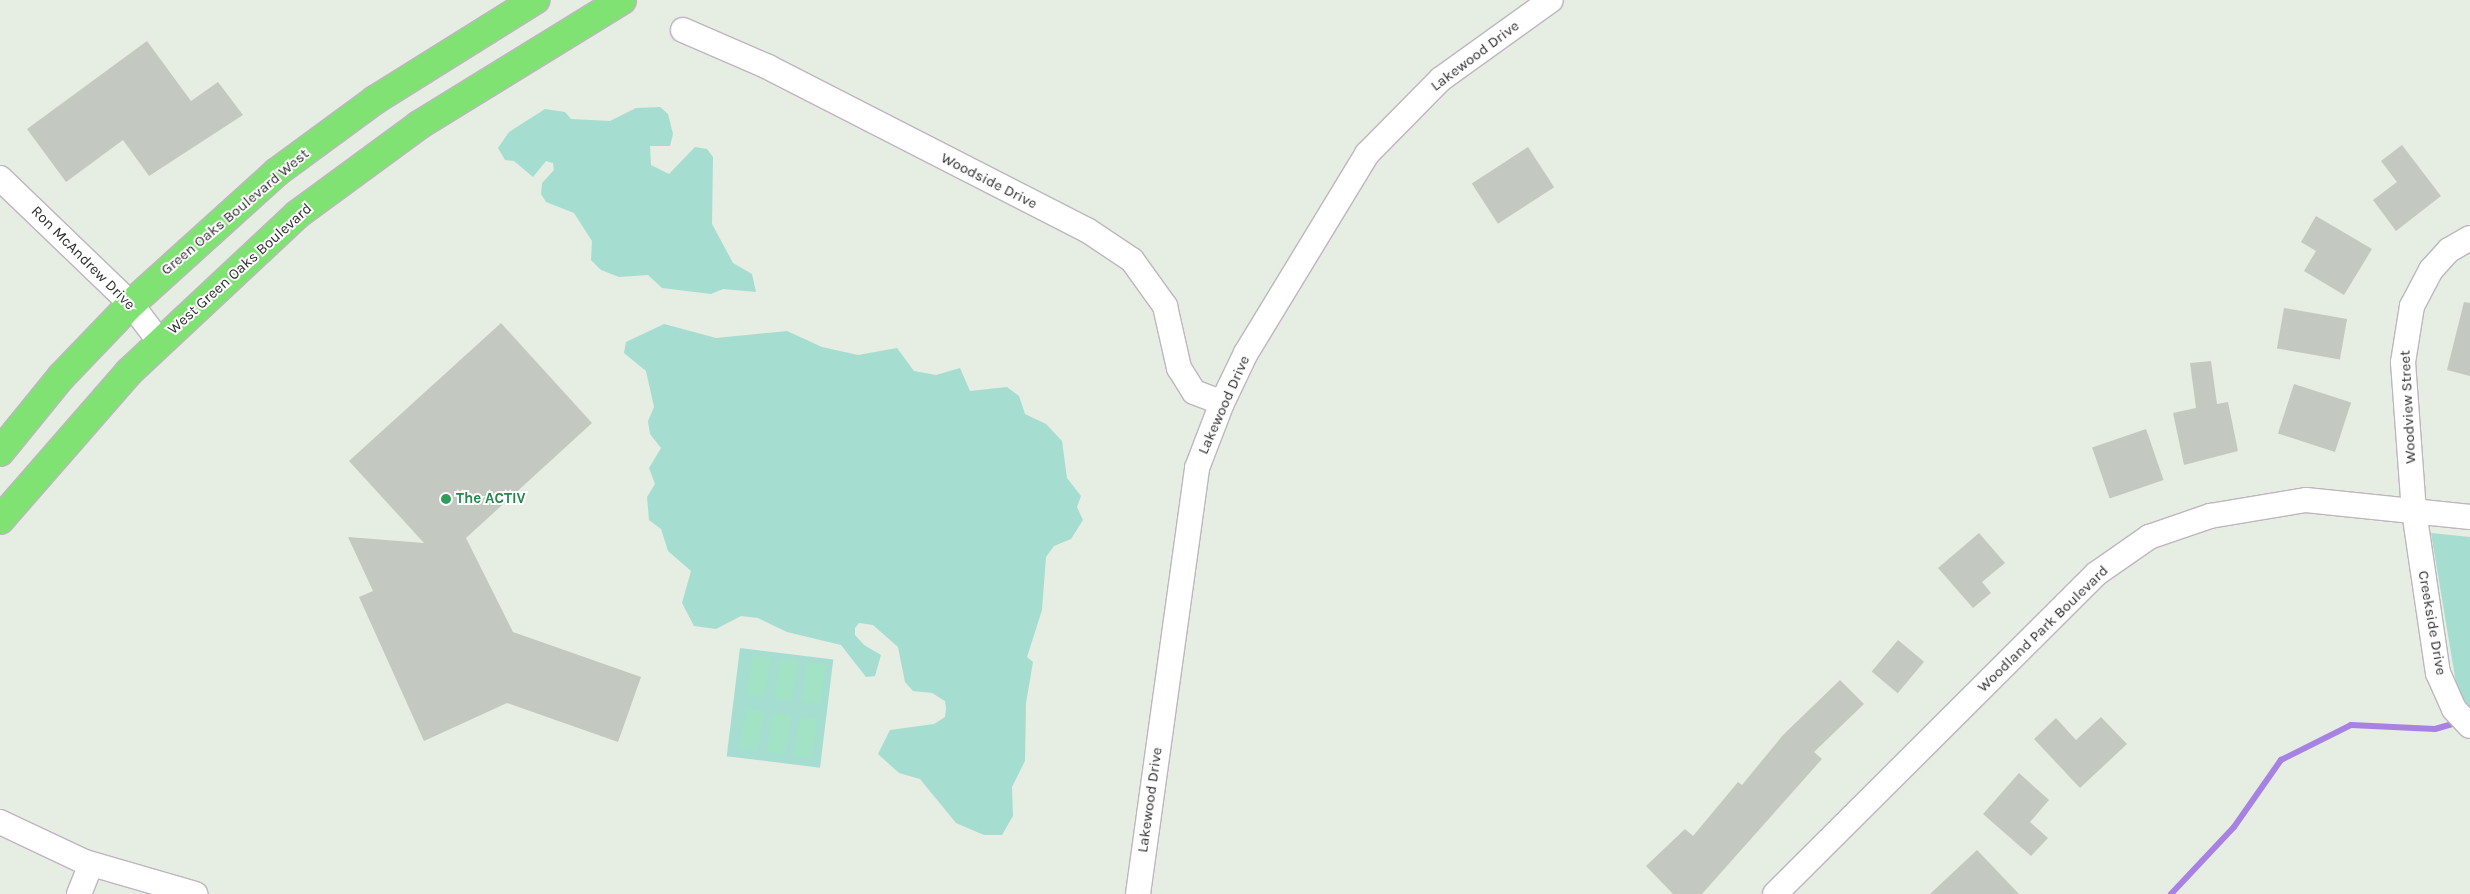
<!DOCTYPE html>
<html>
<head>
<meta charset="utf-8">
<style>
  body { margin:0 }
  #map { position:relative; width:2470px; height:894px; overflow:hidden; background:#e6ede2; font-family:Karla,sans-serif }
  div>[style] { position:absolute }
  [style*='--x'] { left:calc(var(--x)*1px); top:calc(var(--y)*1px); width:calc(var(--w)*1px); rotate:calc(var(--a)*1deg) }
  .green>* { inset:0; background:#a6ddd1; transform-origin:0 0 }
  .pitch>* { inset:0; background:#a3e3c5; transform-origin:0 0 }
  .stream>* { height:6px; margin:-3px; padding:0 3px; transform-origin:3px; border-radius:3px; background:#a782e2 }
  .building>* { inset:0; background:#c3c9c1; transform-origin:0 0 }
  .roads { filter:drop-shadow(1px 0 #bfb5c0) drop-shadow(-1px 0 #bfb5c0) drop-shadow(0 1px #bfb5c0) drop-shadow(0 -1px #bfb5c0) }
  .minor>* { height:24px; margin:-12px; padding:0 12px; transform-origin:12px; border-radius:12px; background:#fff }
  .major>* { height:28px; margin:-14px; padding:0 14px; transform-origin:14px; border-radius:14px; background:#7fe273 }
  .dots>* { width:14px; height:14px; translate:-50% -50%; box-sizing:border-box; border:2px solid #fff; border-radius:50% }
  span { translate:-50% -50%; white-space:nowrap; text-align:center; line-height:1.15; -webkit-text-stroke:4px #fff; paint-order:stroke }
  .street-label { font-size:15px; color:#2e2e2e }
  .leisure-label { font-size:15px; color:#27864d; font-weight:700 }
  .left { translate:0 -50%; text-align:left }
</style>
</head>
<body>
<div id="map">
  <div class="green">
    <i style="clip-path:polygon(660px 107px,668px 114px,673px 134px,670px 146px,650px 146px,651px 165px,669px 174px,695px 147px,707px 149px,713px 157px,712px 224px,733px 263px,752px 274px,756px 292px,723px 289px,711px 294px,662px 288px,648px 275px,619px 277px,601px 270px,591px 260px,592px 241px,574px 213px,546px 202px,541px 194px,542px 183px,554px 170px,553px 163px,546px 161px,533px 177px,514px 161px,505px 160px,498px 148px,509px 132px,545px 109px,565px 112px,571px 119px,610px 121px,636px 108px)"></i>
    <i style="clip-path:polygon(664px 324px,716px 338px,787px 331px,822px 347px,858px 355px,897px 348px,914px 371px,936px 375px,960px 368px,970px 391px,1007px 387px,1019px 396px,1025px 414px,1046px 424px,1062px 441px,1067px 478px,1081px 496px,1077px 507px,1083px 520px,1071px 539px,1054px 546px,1046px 557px,1042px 610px,1027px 657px,1033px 662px,1026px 703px,1025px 761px,1012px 787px,1013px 816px,1002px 835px,984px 835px,956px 823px,920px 779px,899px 773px,878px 754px,890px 730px,934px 724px,945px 717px,946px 708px,945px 701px,932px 693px,913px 691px,905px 682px,898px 647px,873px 625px,859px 623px,855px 628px,855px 635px,864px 645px,881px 655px,875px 676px,866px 677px,841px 645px,787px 632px,758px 618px,741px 616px,716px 629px,694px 626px,682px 603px,691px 571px,668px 551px,661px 529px,649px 520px,647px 497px,655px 484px,649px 468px,661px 448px,650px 434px,648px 421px,654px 407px,646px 371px,624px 353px,626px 342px)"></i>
    <i style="clip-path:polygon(2431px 533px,2470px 537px,2470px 711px,2457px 689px)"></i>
    <i style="left:740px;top:648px;width:94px;height:109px;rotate:7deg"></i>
  </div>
  <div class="pitch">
    <i style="left:753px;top:655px;width:18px;height:40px;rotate:9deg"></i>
    <i style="left:780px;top:659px;width:18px;height:40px;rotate:9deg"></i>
    <i style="left:807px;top:663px;width:18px;height:39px;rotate:6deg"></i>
    <i style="left:746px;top:709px;width:18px;height:39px;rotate:9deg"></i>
    <i style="left:773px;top:713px;width:18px;height:39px;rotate:9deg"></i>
    <i style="left:800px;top:717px;width:18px;height:40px;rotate:9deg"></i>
  </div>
  <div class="stream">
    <i style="--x:2171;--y:894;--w:92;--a:-46.8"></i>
    <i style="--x:2234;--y:827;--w:82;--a:-55"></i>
    <i style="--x:2281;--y:760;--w:78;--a:-26.6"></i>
    <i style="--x:2351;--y:725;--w:84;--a:2.7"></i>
    <i style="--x:2435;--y:729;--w:25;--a:-16"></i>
  </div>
  <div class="building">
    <i style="clip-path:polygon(147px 41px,191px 101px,218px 82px,243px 115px,149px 176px,123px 140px,66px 182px,27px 129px)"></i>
    <i style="clip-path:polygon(2402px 145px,2441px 196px,2396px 231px,2373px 200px,2397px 182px,2381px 161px)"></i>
    <i style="left:1528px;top:147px;width:48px;height:67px;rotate:57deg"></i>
    <i style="clip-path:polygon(2316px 216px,2372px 249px,2344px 295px,2304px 271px,2316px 251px,2301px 242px)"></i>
    <i style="clip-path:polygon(2464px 302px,2470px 303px,2470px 376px,2447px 370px)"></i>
    <i style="left:2284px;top:308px;width:64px;height:41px;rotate:10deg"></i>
    <i style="clip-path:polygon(501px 323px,592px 423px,466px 538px,513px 632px,641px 677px,618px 742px,507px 703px,424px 741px,359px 597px,373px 591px,348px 537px,424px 543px,349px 461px)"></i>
    <i style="clip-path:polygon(2211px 361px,2217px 404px,2228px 402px,2238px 451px,2184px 465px,2173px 413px,2196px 408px,2190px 363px)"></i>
    <i style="left:2294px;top:384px;width:60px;height:52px;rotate:18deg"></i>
    <i style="left:2146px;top:429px;width:54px;height:57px;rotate:71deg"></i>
    <i style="clip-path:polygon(1979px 533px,2005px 563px,1982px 582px,1991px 593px,1973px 608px,1938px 568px)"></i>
    <i style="left:1898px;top:640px;width:34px;height:41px;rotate:40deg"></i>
    <i style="clip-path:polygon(1840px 680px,1864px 704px,1814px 752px,1822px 759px,1702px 894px,1673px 894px,1646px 866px,1685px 829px,1693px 836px,1738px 782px,1742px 785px,1783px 735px)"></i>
    <i style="clip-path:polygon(2101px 717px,2127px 744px,2080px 788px,2034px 739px,2056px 718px,2076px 740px)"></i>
    <i style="clip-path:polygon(2019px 773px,2049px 800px,2030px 822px,2048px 838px,2031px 856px,1983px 814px)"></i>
    <i style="clip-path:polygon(1977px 850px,2019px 894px,1930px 894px)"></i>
  </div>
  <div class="roads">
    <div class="minor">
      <i style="--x:683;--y:30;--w:93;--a:23.5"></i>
      <i style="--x:768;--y:67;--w:358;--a:27.1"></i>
      <i style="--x:1087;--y:230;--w:54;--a:33.7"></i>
      <i style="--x:1132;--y:260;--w:57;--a:54.3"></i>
      <i style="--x:1165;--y:306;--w:64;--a:77.3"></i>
      <i style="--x:1179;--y:368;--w:28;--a:58"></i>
      <i style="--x:1194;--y:392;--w:30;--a:21"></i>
      <i style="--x:0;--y:178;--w:182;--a:43.9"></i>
      <i style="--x:131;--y:304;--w:48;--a:52.7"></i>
      <i style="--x:2470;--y:238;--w:24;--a:150"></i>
      <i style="--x:2449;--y:250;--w:27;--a:132"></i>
      <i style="--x:2431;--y:270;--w:41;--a:117.8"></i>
      <i style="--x:2412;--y:306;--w:57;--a:99.1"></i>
      <i style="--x:2403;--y:362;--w:149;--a:85.8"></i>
      <i style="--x:2414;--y:511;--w:164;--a:81.6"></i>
      <i style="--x:2438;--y:673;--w:39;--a:66"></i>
      <i style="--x:2454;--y:709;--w:23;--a:47"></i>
      <i style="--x:0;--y:822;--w:94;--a:25.2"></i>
      <i style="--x:85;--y:862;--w:115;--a:16.2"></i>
      <i style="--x:79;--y:894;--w:32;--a:-68"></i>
      <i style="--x:1138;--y:894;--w:430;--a:-82.1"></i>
      <i style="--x:1197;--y:468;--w:70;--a:-69"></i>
      <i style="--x:1222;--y:403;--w:55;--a:-64.4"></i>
      <i style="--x:1246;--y:353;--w:233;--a:-58.7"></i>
      <i style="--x:1367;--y:154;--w:105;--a:-45.4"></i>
      <i style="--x:1441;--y:79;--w:135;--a:-35.7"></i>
      <i style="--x:1775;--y:894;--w:453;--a:-44.9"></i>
      <i style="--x:2096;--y:574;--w:65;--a:-34.9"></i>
      <i style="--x:2149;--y:537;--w:65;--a:-19"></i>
      <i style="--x:2210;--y:516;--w:97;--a:-9.5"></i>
      <i style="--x:2306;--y:500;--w:165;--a:5.9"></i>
    </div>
    <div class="major">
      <i style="--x:0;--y:452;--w:97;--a:-50.9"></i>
      <i style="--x:61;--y:377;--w:101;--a:-46.2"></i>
      <i style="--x:131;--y:304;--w:197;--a:-42.1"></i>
      <i style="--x:277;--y:172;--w:122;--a:-36.3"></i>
      <i style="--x:375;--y:100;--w:189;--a:-32"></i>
      <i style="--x:0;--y:520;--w:196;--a:-48.9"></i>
      <i style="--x:129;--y:372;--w:231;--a:-43.1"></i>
      <i style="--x:298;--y:214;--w:150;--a:-36.3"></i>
      <i style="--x:419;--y:125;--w:238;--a:-31.6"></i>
    </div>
  </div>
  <div class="dots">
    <i style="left:446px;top:499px;background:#2e9e5b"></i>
  </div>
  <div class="street-label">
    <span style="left:1475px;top:56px;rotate:-37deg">Lakewood Drive</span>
    <span style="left:989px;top:181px;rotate:27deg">Woodside Drive</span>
    <span style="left:235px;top:212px;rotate:-40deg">Green Oaks Boulevard West</span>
    <span style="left:83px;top:258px;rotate:45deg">Ron McAndrew Drive</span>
    <span style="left:240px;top:269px;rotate:-42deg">West Green Oaks Boulevard</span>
    <span style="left:1224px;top:405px;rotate:-66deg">Lakewood Drive</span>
    <span style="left:2408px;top:407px;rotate:-93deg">Woodview Street</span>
    <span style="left:2432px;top:623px;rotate:80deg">Creekside Drive</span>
    <span style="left:2043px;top:629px;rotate:-44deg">Woodland Park Boulevard</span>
    <span style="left:1150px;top:800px;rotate:-82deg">Lakewood Drive</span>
  </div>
  <div class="leisure-label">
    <span class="left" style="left:456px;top:499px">The ACTIV</span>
  </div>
</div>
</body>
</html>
